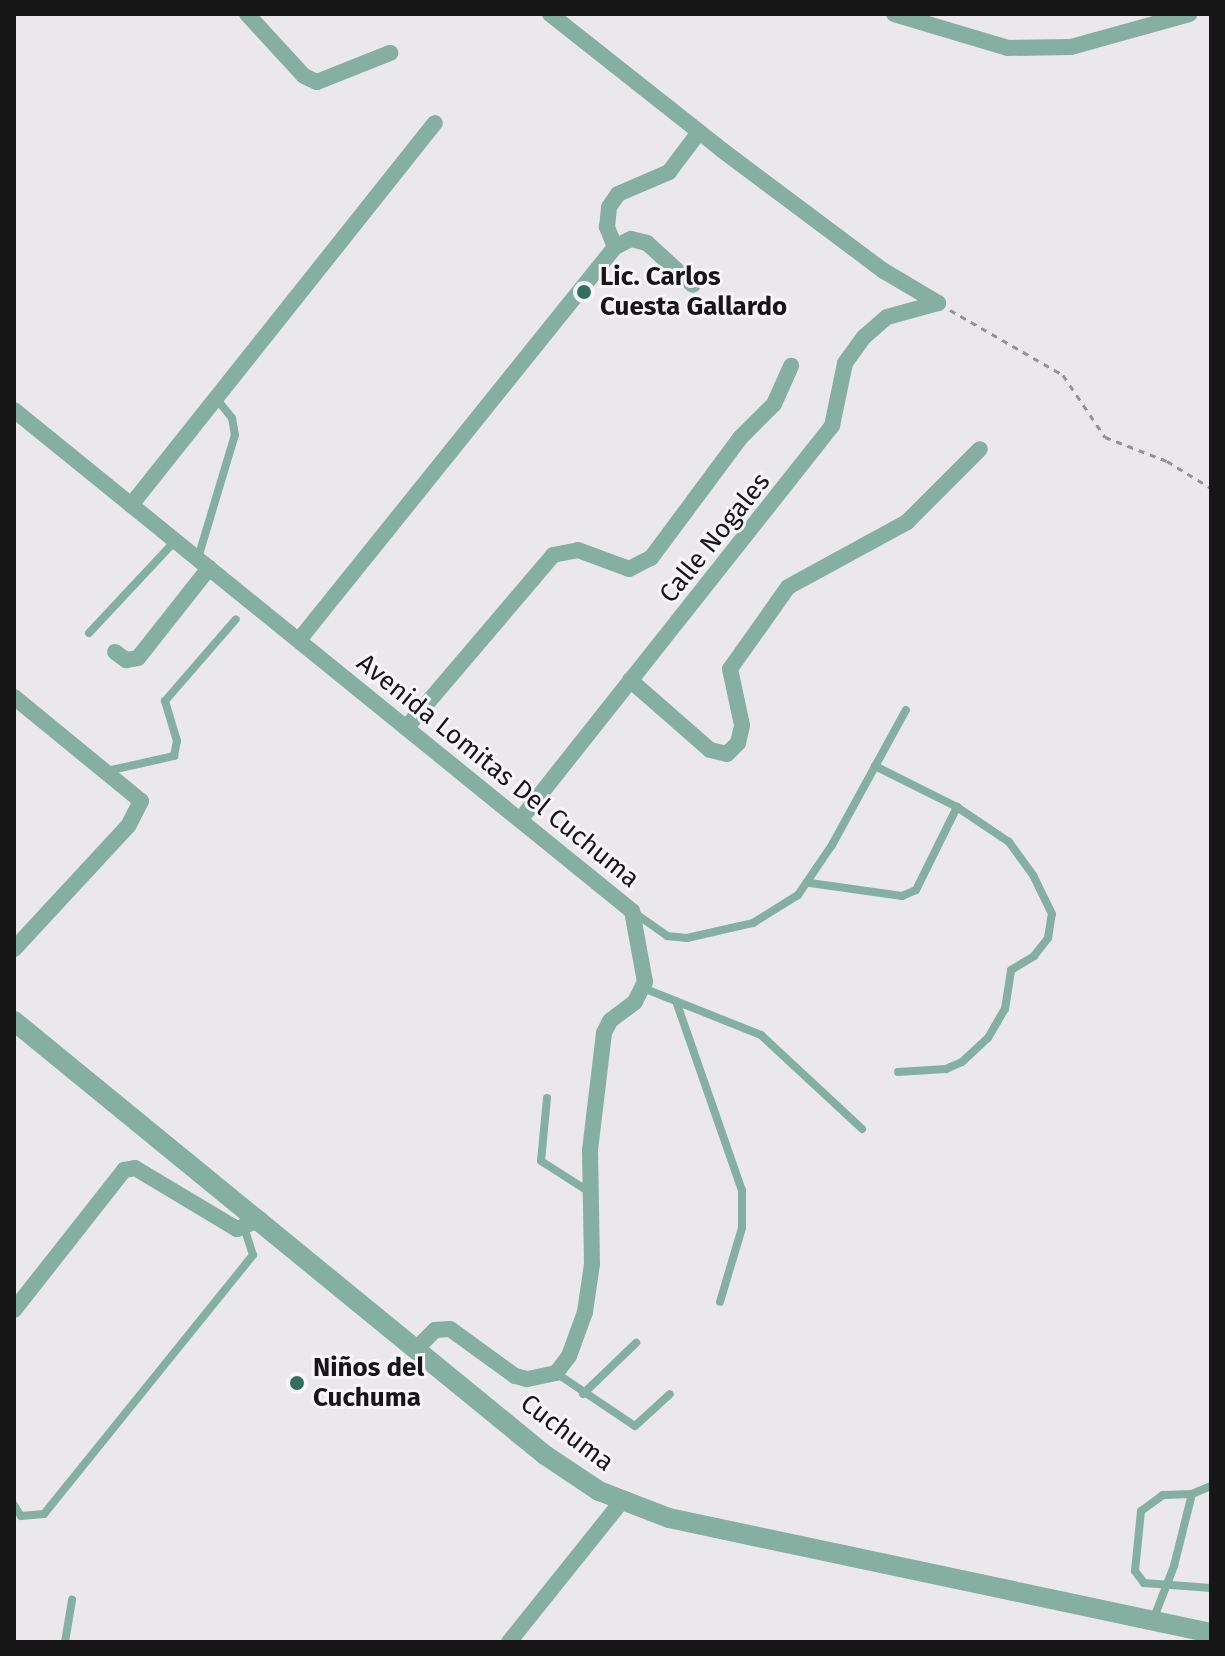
<!DOCTYPE html>
<html>
<head>
<meta charset="utf-8">
<style>
  body { margin:0 }
  #map { position:relative; width:1225px; height:1656px; overflow:hidden; background:#ebe8eb; font-family:"Fira Sans",sans-serif }
  div>[style] { position:absolute }
  [style*='--x'] { left:calc(var(--x)*1px); top:calc(var(--y)*1px); width:calc(var(--w)*1px); rotate:calc(var(--a)*1deg) }
  .path>* { height:3px; margin-top:-1.5px; transform-origin:0; background:repeating-linear-gradient(90deg,#959295 0 6px,transparent 0 12px) }
  .service>* { height:8px; margin:-4px; padding:0 4px; transform-origin:4px; border-radius:4px; background:#85b0a1 }
  .minor>* { height:16px; margin:-8px; padding:0 8px; transform-origin:8px; border-radius:8px; background:#85b0a1 }
  .tertiary>* { height:20px; margin:-10px; padding:0 10px; transform-origin:10px; border-radius:10px; background:#85b0a1 }
  .dots>* { width:22px; height:22px; translate:-50% -50%; box-sizing:border-box; border:4px solid #f8f5f8; border-radius:50% }
  span { translate:-50% -50%; white-space:nowrap; text-align:center; line-height:1.15; -webkit-text-stroke:6px #f8f5f8; paint-order:stroke }
  .poi-label { font-size:26px; color:#171617; font-weight:700 }
  .left { translate:0 -50%; text-align:left }
  .street-label { font-size:26px; color:#171617 }
  .frame { position:absolute; inset:0; border:16px solid #171617; pointer-events:none }
</style>
</head>
<body>
<div id="map">
  <div class="path">
    <i style="--x:950;--y:310;--w:130;--a:29.9"></i>
    <i style="--x:1063;--y:375;--w:75;--a:55.9"></i>
    <i style="--x:1105;--y:437;--w:66;--a:21.2"></i>
    <i style="--x:1167;--y:461;--w:52;--a:31.5"></i>
  </div>
  <div class="service">
    <i style="--x:198;--y:558;--w:128;--a:-73.3"></i>
    <i style="--x:235;--y:435;--w:17;--a:-100"></i>
    <i style="--x:232;--y:418;--w:26;--a:-129"></i>
    <i style="--x:89;--y:633;--w:126;--a:-46.9"></i>
    <i style="--x:107;--y:771;--w:69;--a:-12.6"></i>
    <i style="--x:174;--y:756;--w:15;--a:-79"></i>
    <i style="--x:177;--y:741;--w:42;--a:-106.7"></i>
    <i style="--x:165;--y:701;--w:108;--a:-49.1"></i>
    <i style="--x:810;--y:883;--w:93;--a:8"></i>
    <i style="--x:902;--y:896;--w:15;--a:-23"></i>
    <i style="--x:916;--y:890;--w:93;--a:-63.7"></i>
    <i style="--x:957;--y:807;--w:92;--a:-153.4"></i>
    <i style="--x:636;--y:914;--w:38;--a:35"></i>
    <i style="--x:667;--y:936;--w:20;--a:6"></i>
    <i style="--x:687;--y:938;--w:68;--a:-12.8"></i>
    <i style="--x:753;--y:923;--w:53;--a:-31.9"></i>
    <i style="--x:798;--y:895;--w:60;--a:-55.8"></i>
    <i style="--x:832;--y:845;--w:154;--a:-61.3"></i>
    <i style="--x:643;--y:988;--w:127;--a:21.7"></i>
    <i style="--x:761;--y:1035;--w:138;--a:42.9"></i>
    <i style="--x:676;--y:1001;--w:200;--a:70.8"></i>
    <i style="--x:742;--y:1190;--w:38;--a:90"></i>
    <i style="--x:742;--y:1228;--w:77;--a:106.6"></i>
    <i style="--x:898;--y:1072;--w:48;--a:-3.6"></i>
    <i style="--x:946;--y:1069;--w:17;--a:-24"></i>
    <i style="--x:962;--y:1062;--w:35;--a:-43"></i>
    <i style="--x:988;--y:1038;--w:34;--a:-60"></i>
    <i style="--x:1005;--y:1009;--w:39;--a:-81"></i>
    <i style="--x:1011;--y:970;--w:27;--a:-31"></i>
    <i style="--x:1034;--y:956;--w:23;--a:-52"></i>
    <i style="--x:1048;--y:938;--w:24;--a:-81"></i>
    <i style="--x:1052;--y:914;--w:43;--a:-116"></i>
    <i style="--x:1033;--y:875;--w:41;--a:-126"></i>
    <i style="--x:1009;--y:842;--w:63;--a:-146.1"></i>
    <i style="--x:547;--y:1098;--w:63;--a:95.4"></i>
    <i style="--x:541;--y:1161;--w:56;--a:32.6"></i>
    <i style="--x:556;--y:1373;--w:95;--a:33.9"></i>
    <i style="--x:635;--y:1426;--w:47;--a:-42.4"></i>
    <i style="--x:583;--y:1394;--w:74;--a:-43.9"></i>
    <i style="--x:1192;--y:1494;--w:29;--a:178"></i>
    <i style="--x:1163;--y:1495;--w:27;--a:144"></i>
    <i style="--x:1141;--y:1511;--w:60;--a:95.7"></i>
    <i style="--x:1135;--y:1571;--w:15;--a:53"></i>
    <i style="--x:1144;--y:1583;--w:67;--a:4.3"></i>
    <i style="--x:14;--y:1505;--w:13;--a:58"></i>
    <i style="--x:21;--y:1516;--w:23;--a:-5"></i>
    <i style="--x:44;--y:1514;--w:333;--a:-51.1"></i>
    <i style="--x:253;--y:1255;--w:26;--a:-108"></i>
    <i style="--x:1153;--y:1620;--w:58;--a:-68.7"></i>
    <i style="--x:1174;--y:1566;--w:74;--a:-76"></i>
    <i style="--x:1192;--y:1494;--w:21;--a:-23"></i>
    <i style="--x:65;--y:1642;--w:43;--a:-80.5"></i>
  </div>
  <div class="minor">
    <i style="--x:247;--y:14;--w:84;--a:47.4"></i>
    <i style="--x:304;--y:76;--w:14;--a:25"></i>
    <i style="--x:317;--y:82;--w:79;--a:-21.7"></i>
    <i style="--x:550;--y:14;--w:219;--a:38.3"></i>
    <i style="--x:722;--y:150;--w:202;--a:36.8"></i>
    <i style="--x:884;--y:271;--w:63;--a:30.7"></i>
    <i style="--x:894;--y:14;--w:119;--a:16.6"></i>
    <i style="--x:1008;--y:48;--w:63;--a:-0.9"></i>
    <i style="--x:1071;--y:47;--w:123;--a:-15.5"></i>
    <i style="--x:615;--y:247;--w:22;--a:-112"></i>
    <i style="--x:607;--y:227;--w:20;--a:-84"></i>
    <i style="--x:609;--y:207;--w:16;--a:-55"></i>
    <i style="--x:618;--y:194;--w:56;--a:-23.3"></i>
    <i style="--x:669;--y:172;--w:50;--a:-53.1"></i>
    <i style="--x:14;--y:410;--w:796;--a:39.03"></i>
    <i style="--x:632;--y:911;--w:72;--a:79.6"></i>
    <i style="--x:645;--y:982;--w:22;--a:117"></i>
    <i style="--x:635;--y:1002;--w:31;--a:143"></i>
    <i style="--x:610;--y:1021;--w:13;--a:117"></i>
    <i style="--x:604;--y:1033;--w:118;--a:96.8"></i>
    <i style="--x:590;--y:1150;--w:114;--a:89"></i>
    <i style="--x:592;--y:1264;--w:49;--a:98.3"></i>
    <i style="--x:585;--y:1312;--w:47;--a:110"></i>
    <i style="--x:569;--y:1356;--w:21;--a:127"></i>
    <i style="--x:556;--y:1373;--w:30;--a:168"></i>
    <i style="--x:527;--y:1379;--w:12;--a:-166"></i>
    <i style="--x:515;--y:1376;--w:80;--a:-144.1"></i>
    <i style="--x:450;--y:1329;--w:15;--a:176"></i>
    <i style="--x:435;--y:1330;--w:24;--a:135"></i>
    <i style="--x:131;--y:505;--w:488;--a:-51.5"></i>
    <i style="--x:299;--y:640;--w:504;--a:-51.2"></i>
    <i style="--x:615;--y:247;--w:18;--a:-27"></i>
    <i style="--x:631;--y:239;--w:16;--a:14"></i>
    <i style="--x:647;--y:243;--w:62;--a:42.4"></i>
    <i style="--x:115;--y:652;--w:14;--a:36"></i>
    <i style="--x:126;--y:660;--w:12;--a:-9"></i>
    <i style="--x:138;--y:658;--w:115;--a:-51.7"></i>
    <i style="--x:630;--y:680;--w:106;--a:41.2"></i>
    <i style="--x:710;--y:750;--w:17;--a:13"></i>
    <i style="--x:727;--y:754;--w:16;--a:-45"></i>
    <i style="--x:738;--y:743;--w:18;--a:-77"></i>
    <i style="--x:742;--y:725;--w:57;--a:-102.1"></i>
    <i style="--x:730;--y:669;--w:100;--a:-54.7"></i>
    <i style="--x:788;--y:587;--w:136;--a:-28.6"></i>
    <i style="--x:907;--y:522;--w:103;--a:-45"></i>
    <i style="--x:14;--y:697;--w:164;--a:39.3"></i>
    <i style="--x:141;--y:801;--w:28;--a:117"></i>
    <i style="--x:128;--y:826;--w:168;--a:132.8"></i>
    <i style="--x:406;--y:728;--w:227;--a:-49.6"></i>
    <i style="--x:553;--y:555;--w:25;--a:-11"></i>
    <i style="--x:578;--y:550;--w:54;--a:20.4"></i>
    <i style="--x:629;--y:569;--w:25;--a:-27"></i>
    <i style="--x:651;--y:558;--w:149;--a:-53.4"></i>
    <i style="--x:740;--y:438;--w:48;--a:-45"></i>
    <i style="--x:774;--y:404;--w:42;--a:-65.9"></i>
    <i style="--x:520;--y:820;--w:503;--a:-51.63"></i>
    <i style="--x:832;--y:426;--w:64;--a:-78.3"></i>
    <i style="--x:845;--y:363;--w:32;--a:-54"></i>
    <i style="--x:864;--y:337;--w:30;--a:-41"></i>
    <i style="--x:887;--y:317;--w:53;--a:-15.4"></i>
    <i style="--x:14;--y:1310;--w:178;--a:-51.8"></i>
    <i style="--x:124;--y:1170;--w:11;--a:-10"></i>
    <i style="--x:135;--y:1168;--w:119;--a:30.9"></i>
    <i style="--x:237;--y:1229;--w:25;--a:-23"></i>
    <i style="--x:509;--y:1642;--w:179;--a:-51.3"></i>
  </div>
  <div class="tertiary">
    <i style="--x:14;--y:1021;--w:686;--a:39.26"></i>
    <i style="--x:545;--y:1455;--w:65;--a:33.7"></i>
    <i style="--x:599;--y:1491;--w:75;--a:21.1"></i>
    <i style="--x:669;--y:1518;--w:554;--a:11.98"></i>
  </div>
  <div class="dots">
    <i style="left:584px;top:292px;background:#31705e"></i>
    <i style="left:297px;top:1383px;background:#31705e"></i>
  </div>
  <div class="poi-label">
    <span class="left" style="left:600px;top:292px">Lic. Carlos<br>Cuesta Gallardo</span>
    <span class="left" style="left:313px;top:1383px">Niños del<br>Cuchuma</span>
  </div>
  <div class="street-label">
    <span style="left:715px;top:538px;rotate:-51deg">Calle Nogales</span>
    <span style="left:498px;top:771px;rotate:39deg">Avenida Lomitas Del Cuchuma</span>
    <span style="left:567px;top:1433px;rotate:37deg">Cuchuma</span>
  </div>
  <div class="frame"></div>
</div>
</body>
</html>
